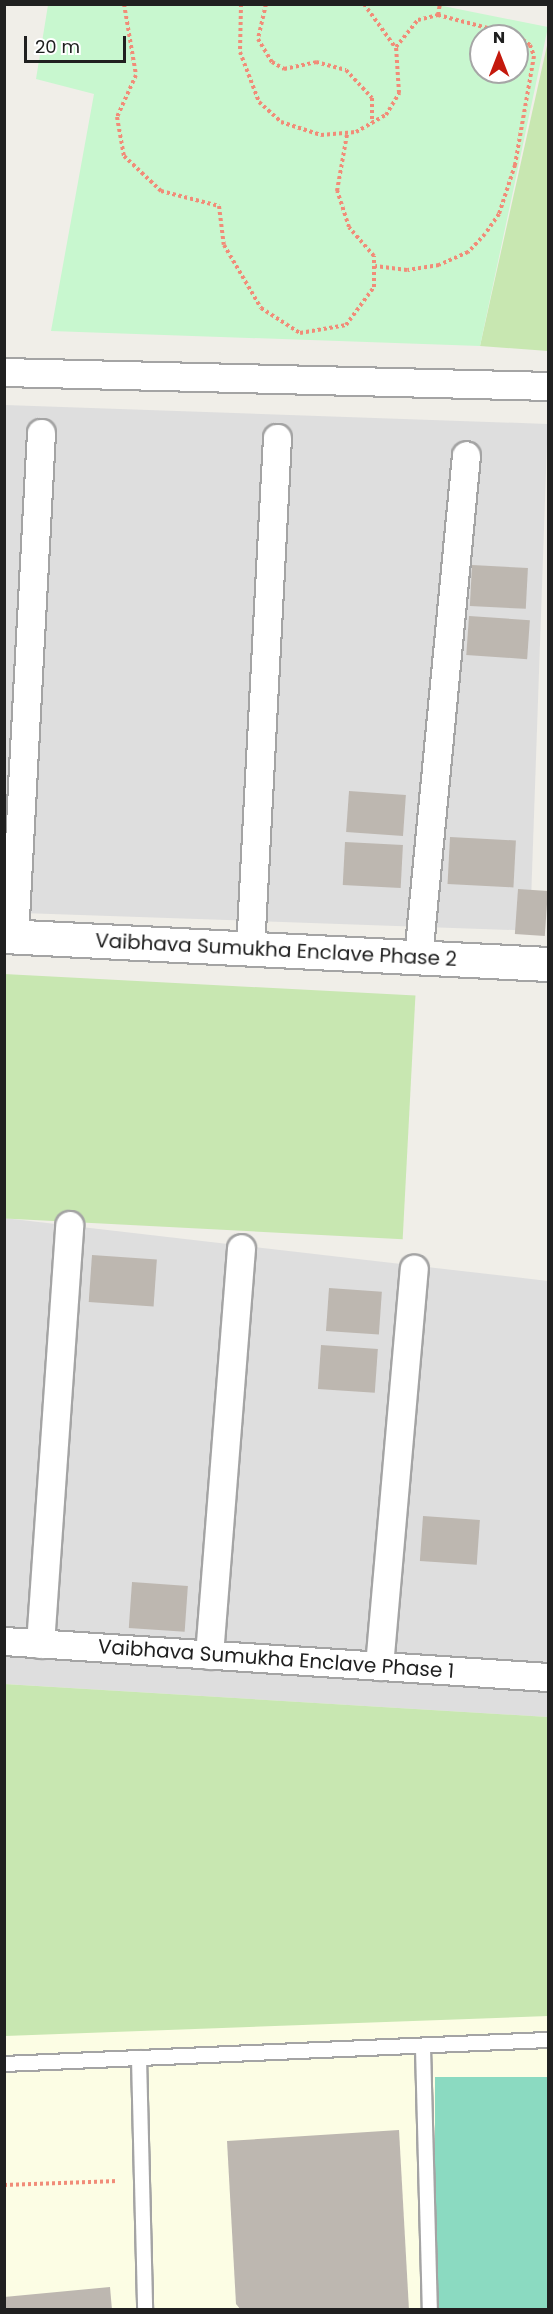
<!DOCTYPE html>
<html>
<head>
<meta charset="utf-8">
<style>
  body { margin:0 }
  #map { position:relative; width:553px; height:2314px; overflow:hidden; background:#f0eee8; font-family:Poppins,sans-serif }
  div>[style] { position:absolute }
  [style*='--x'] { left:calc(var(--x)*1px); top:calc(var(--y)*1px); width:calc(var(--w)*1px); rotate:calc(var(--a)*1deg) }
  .residential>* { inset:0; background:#dedede; transform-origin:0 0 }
  .education>* { inset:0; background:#fcfde4; transform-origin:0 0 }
  .grass>* { inset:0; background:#c8e7b1; transform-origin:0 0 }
  .park>* { inset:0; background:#c8f7cf }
  .pitch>* { inset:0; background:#8bdac1; transform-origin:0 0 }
  .building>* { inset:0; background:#bdb7b0; transform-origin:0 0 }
  .path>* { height:4px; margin-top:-2px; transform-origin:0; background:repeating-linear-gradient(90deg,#f18c78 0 3px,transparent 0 6px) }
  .roads { filter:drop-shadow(2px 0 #a4a4a4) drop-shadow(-2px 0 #a4a4a4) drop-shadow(0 2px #a4a4a4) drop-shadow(0 -2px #a4a4a4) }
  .service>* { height:14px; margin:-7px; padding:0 7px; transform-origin:7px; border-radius:7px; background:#fff }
  .minor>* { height:27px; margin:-13.5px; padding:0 13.5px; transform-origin:13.5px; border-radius:13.5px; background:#fff }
  .tertiary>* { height:33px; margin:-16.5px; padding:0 16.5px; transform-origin:16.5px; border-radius:16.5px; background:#fff }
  span { translate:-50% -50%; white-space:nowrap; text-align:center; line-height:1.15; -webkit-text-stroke:6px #fff; paint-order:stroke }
  .street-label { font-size:20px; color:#202020 }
  .frame { position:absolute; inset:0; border:6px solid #202020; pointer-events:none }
  .north { position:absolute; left:469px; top:24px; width:60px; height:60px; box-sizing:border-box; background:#fff; border:2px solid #a6a6a6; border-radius:50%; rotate:0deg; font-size:16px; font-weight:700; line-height:24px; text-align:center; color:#202020 }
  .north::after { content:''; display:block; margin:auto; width:21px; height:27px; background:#c4190d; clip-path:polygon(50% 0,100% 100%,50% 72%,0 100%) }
  .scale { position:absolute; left:24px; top:36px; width:102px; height:27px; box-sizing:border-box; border:3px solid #202020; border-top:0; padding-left:8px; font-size:18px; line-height:21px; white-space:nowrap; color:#202020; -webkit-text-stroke:4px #fff; paint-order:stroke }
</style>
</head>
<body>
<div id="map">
  <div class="residential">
    <i style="left:5px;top:405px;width:543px;height:507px;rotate:2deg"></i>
    <i style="clip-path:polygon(4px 1218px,548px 1281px,548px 1717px,5px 1684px)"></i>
  </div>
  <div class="education">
    <i style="left:548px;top:2016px;width:293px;height:544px;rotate:90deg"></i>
  </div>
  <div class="grass">
    <i style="clip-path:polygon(548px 41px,548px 351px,480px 346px)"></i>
    <i style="left:4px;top:974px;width:412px;height:244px;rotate:3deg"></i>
    <i style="clip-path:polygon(4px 1684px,548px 1717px,548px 2016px,5px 2036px)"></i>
  </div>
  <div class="park">
    <i style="clip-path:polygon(evenodd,438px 5px,548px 27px,480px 346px,51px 331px,94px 94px,36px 79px,48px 5px,438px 5px,481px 36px,517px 36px,517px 72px,481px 72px,481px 36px)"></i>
  </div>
  <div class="pitch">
    <i style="left:548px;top:2077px;width:232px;height:113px;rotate:90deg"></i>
  </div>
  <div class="building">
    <i style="left:472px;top:565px;width:56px;height:41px;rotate:3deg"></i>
    <i style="left:469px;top:616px;width:61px;height:39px;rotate:4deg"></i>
    <i style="left:349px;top:791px;width:57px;height:41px;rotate:4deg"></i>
    <i style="left:450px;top:837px;width:66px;height:47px;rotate:3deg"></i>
    <i style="left:345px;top:842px;width:58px;height:43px;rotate:3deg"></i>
    <i style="left:518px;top:889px;width:30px;height:45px;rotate:4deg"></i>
    <i style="left:92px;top:1255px;width:65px;height:47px;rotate:4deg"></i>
    <i style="left:329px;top:1288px;width:53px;height:43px;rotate:4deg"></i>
    <i style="left:321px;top:1345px;width:57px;height:44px;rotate:4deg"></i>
    <i style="left:423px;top:1516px;width:57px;height:45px;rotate:4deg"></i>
    <i style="left:132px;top:1582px;width:56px;height:46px;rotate:4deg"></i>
    <i style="clip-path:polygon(399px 2130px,409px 2310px,241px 2310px,236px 2304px,227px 2141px)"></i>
    <i style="clip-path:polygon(110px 2287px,112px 2310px,4px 2310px,4px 2297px)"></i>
  </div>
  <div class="path">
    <i style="--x:124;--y:4;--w:72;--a:80.4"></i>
    <i style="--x:136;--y:75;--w:46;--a:114.3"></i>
    <i style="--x:117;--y:117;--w:40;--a:80"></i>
    <i style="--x:124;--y:156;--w:51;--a:43.4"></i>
    <i style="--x:161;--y:191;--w:60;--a:14.5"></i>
    <i style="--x:219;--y:206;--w:39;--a:83"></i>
    <i style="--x:224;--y:245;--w:73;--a:59.6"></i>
    <i style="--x:261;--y:308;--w:46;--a:32.7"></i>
    <i style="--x:300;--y:333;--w:47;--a:-9.9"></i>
    <i style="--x:346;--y:325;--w:47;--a:-53.6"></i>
    <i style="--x:374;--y:287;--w:31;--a:-90"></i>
    <i style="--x:374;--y:256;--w:38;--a:-131"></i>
    <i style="--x:349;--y:227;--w:38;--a:-108"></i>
    <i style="--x:337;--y:191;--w:58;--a:-80"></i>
    <i style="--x:241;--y:4;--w:48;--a:91.2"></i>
    <i style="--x:240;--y:52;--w:53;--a:69.2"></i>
    <i style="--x:259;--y:102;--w:30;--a:42"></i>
    <i style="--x:281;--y:122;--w:42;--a:18"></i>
    <i style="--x:321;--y:135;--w:35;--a:-5"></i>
    <i style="--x:356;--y:132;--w:34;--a:-30"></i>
    <i style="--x:386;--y:115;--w:26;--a:-59"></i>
    <i style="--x:399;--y:93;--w:46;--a:-93.7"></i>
    <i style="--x:396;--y:47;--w:35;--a:-51"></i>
    <i style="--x:418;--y:20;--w:21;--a:-14"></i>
    <i style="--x:438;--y:15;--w:83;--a:14.7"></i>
    <i style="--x:518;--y:36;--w:15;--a:37"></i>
    <i style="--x:530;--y:45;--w:12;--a:70"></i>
    <i style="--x:534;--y:56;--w:111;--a:99.9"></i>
    <i style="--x:515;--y:165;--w:52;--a:108.1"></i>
    <i style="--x:499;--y:214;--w:24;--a:125"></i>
    <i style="--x:485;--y:234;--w:25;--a:133"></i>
    <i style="--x:468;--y:252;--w:32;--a:156"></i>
    <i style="--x:439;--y:265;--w:32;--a:171"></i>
    <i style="--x:407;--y:270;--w:32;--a:-173"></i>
    <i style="--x:266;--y:4;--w:36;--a:103"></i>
    <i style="--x:258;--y:39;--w:27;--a:59"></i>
    <i style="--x:272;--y:62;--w:14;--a:30"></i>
    <i style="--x:284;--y:69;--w:33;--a:-12"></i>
    <i style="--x:316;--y:62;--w:31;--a:15"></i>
    <i style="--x:346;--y:70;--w:38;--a:47"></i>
    <i style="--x:372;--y:98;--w:25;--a:90"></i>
    <i style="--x:364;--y:4;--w:53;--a:54.2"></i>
    <i style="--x:438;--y:15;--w:11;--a:-80"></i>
    <i style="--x:4;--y:2185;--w:114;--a:-2"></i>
  </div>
  <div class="roads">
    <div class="service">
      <i style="--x:423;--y:2048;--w:262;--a:88.5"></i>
      <i style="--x:139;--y:2058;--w:252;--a:88.6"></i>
      <i style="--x:4;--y:2064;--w:545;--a:-2.53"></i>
    </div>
    <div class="minor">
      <i style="--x:4;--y:372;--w:544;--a:1.47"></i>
      <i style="--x:14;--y:936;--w:504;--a:-86.93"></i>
      <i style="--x:250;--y:949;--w:512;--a:-86.98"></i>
      <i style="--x:418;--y:957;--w:504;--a:-84.54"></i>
      <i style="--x:4;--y:1641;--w:545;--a:3.79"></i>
      <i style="--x:40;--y:1644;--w:420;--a:-86"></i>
      <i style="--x:209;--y:1655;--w:408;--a:-85.5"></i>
      <i style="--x:379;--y:1666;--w:399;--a:-85"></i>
    </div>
    <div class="tertiary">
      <i style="--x:4;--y:936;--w:545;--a:2.95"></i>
    </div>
  </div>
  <div class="street-label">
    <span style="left:276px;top:950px;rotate:3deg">Vaibhava Sumukha Enclave Phase 2</span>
    <span style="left:276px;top:1659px;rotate:4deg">Vaibhava Sumukha Enclave Phase 1</span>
  </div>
  <div class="frame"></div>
  <div class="north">N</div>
  <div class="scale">20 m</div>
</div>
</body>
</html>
